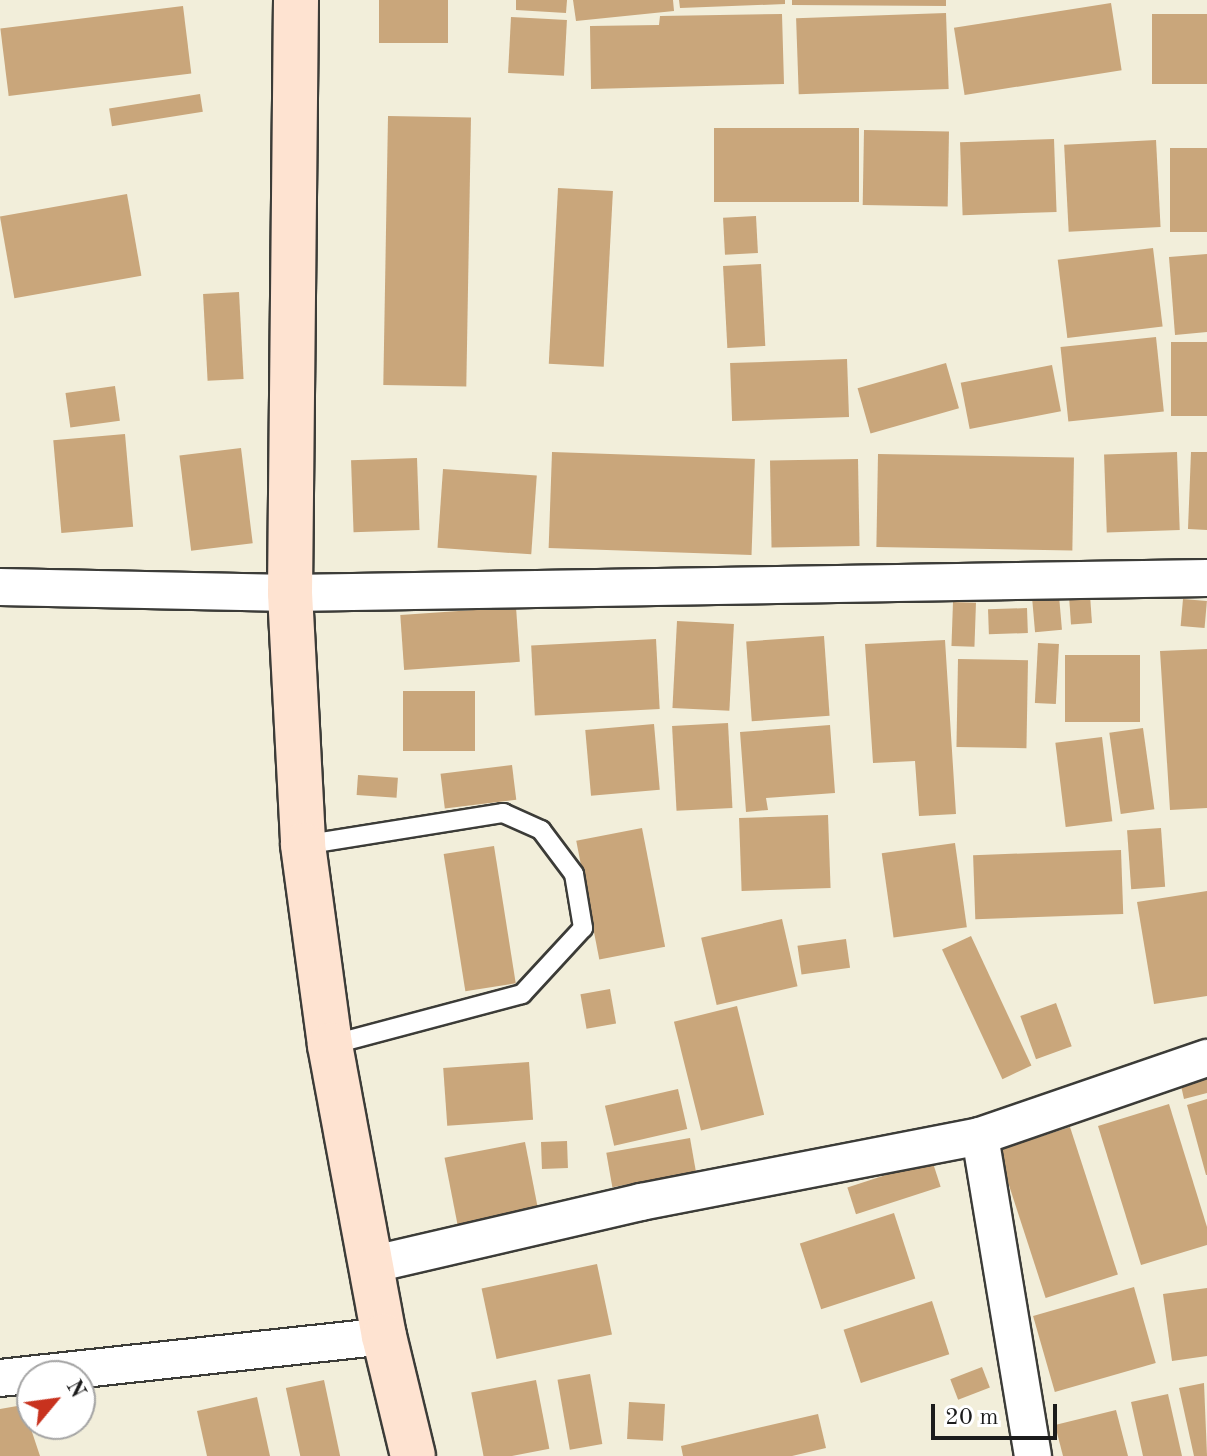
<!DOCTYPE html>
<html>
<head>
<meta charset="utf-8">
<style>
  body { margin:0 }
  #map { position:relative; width:1207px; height:1456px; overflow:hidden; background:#f2eeda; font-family:"Old Standard TT",serif }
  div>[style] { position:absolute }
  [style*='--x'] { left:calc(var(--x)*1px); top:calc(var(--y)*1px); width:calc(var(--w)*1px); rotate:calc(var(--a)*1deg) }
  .building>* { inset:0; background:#c9a67b; transform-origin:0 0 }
  .roads { filter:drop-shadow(2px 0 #3c3c38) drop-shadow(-2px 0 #3c3c38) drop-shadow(0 2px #3c3c38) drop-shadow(0 -2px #3c3c38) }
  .service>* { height:18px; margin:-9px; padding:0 9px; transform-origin:9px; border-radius:9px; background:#fff }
  .minor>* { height:36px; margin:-18px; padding:0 18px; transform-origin:18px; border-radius:18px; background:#fff }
  .secondary>* { height:44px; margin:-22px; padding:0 22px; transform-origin:22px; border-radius:22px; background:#fee3d1 }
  span { translate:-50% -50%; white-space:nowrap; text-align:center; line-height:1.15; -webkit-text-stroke:6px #fff; paint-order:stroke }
  .north { position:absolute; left:16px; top:1360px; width:80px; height:80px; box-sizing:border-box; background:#fff; border:2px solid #a4a4a4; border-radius:50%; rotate:61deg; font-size:22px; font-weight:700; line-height:32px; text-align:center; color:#1c1c1c }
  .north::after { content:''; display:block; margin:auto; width:28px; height:36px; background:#c8321e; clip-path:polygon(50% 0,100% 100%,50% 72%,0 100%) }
  .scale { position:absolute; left:931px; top:1404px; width:126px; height:36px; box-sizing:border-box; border:4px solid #1c1c1c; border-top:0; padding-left:10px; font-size:24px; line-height:28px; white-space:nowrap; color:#1c1c1c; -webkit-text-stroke:6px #fff; paint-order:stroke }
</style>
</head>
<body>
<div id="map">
  <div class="building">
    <i style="left:379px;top:0;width:69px;height:43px"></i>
    <i style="clip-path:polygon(516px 0,567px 0,566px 13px,516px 10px)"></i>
    <i style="clip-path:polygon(573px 0,673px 0,674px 11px,576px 21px)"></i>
    <i style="clip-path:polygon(679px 0,785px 0,785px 4px,680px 8px)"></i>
    <i style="clip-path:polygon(792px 0,946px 0,946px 6px,792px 5px)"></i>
    <i style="left:1111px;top:3px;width:68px;height:159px;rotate:81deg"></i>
    <i style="left:183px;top:6px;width:68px;height:184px;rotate:83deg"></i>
    <i style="left:946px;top:13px;width:76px;height:150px;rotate:88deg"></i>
    <i style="clip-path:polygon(782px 14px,784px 84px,591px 89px,590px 26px,659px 25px,660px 16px)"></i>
    <i style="left:1152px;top:14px;width:55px;height:70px"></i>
    <i style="left:511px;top:17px;width:56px;height:56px;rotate:3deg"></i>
    <i style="left:200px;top:94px;width:18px;height:92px;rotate:81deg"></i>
    <i style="left:388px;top:116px;width:83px;height:269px;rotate:1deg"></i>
    <i style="left:714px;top:128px;width:145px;height:74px"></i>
    <i style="left:864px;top:130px;width:85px;height:75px;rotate:1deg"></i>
    <i style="left:1054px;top:139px;width:73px;height:94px;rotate:88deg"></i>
    <i style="left:1156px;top:140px;width:87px;height:92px;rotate:87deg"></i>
    <i style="left:1207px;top:148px;width:84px;height:37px;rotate:90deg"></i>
    <i style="left:558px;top:188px;width:55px;height:176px;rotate:3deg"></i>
    <i style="left:127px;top:194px;width:83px;height:129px;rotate:80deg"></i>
    <i style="left:756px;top:216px;width:37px;height:33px;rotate:87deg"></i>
    <i style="left:1153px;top:248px;width:79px;height:96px;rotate:83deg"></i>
    <i style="clip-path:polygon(1207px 254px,1207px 332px,1175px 335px,1169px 257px)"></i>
    <i style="left:761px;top:264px;width:82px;height:38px;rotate:87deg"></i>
    <i style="left:239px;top:292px;width:87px;height:36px;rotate:87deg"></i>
    <i style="left:1156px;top:337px;width:75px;height:96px;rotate:84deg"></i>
    <i style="left:1207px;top:342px;width:74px;height:36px;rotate:90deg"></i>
    <i style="left:847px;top:359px;width:58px;height:117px;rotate:88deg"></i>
    <i style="left:946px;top:363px;width:47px;height:92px;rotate:74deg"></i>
    <i style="left:1052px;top:365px;width:47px;height:93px;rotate:79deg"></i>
    <i style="left:115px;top:386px;width:35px;height:50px;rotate:82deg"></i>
    <i style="left:125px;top:434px;width:93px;height:72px;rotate:85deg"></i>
    <i style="left:241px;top:448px;width:96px;height:62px;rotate:83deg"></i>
    <i style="left:552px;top:452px;width:203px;height:96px;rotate:2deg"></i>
    <i style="left:1177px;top:452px;width:78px;height:73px;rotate:88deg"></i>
    <i style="clip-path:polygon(1191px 452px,1207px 452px,1207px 530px,1188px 529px)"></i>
    <i style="left:878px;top:454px;width:196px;height:93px;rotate:1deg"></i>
    <i style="left:417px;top:458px;width:72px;height:66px;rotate:88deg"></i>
    <i style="left:858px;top:459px;width:87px;height:88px;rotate:89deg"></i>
    <i style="left:443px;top:469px;width:94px;height:79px;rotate:4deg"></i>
    <i style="left:1090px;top:595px;width:28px;height:21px;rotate:86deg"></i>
    <i style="left:1059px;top:596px;width:34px;height:27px;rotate:85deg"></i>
    <i style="left:1183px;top:599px;width:24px;height:27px;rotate:5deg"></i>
    <i style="left:953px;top:602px;width:23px;height:44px;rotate:2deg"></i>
    <i style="left:516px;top:607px;width:55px;height:116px;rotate:86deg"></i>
    <i style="left:1027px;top:608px;width:25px;height:39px;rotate:88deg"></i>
    <i style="left:677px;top:621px;width:57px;height:87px;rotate:3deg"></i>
    <i style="left:824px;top:636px;width:80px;height:78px;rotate:86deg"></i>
    <i style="left:656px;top:639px;width:70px;height:125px;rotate:87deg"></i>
    <i style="clip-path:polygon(945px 640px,956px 814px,919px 816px,915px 761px,873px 763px,865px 644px)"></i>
    <i style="left:1038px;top:643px;width:21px;height:60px;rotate:3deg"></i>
    <i style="clip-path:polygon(1207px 649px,1207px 808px,1170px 810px,1160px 651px)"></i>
    <i style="left:1065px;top:655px;width:75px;height:67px"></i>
    <i style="left:958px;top:659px;width:70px;height:88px;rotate:1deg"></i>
    <i style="left:403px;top:691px;width:72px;height:60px"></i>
    <i style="left:728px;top:723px;width:85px;height:56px;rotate:87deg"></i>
    <i style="left:654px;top:724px;width:66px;height:69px;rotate:85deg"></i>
    <i style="clip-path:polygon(830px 725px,835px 793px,766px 798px,768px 810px,746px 812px,740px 732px)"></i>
    <i style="left:1143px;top:728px;width:82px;height:34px;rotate:82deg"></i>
    <i style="left:1102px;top:737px;width:85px;height:47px;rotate:83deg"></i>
    <i style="left:512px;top:765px;width:35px;height:72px;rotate:83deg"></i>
    <i style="left:358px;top:775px;width:40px;height:20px;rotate:4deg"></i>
    <i style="left:828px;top:815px;width:73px;height:89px;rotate:88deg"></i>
    <i style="left:642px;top:828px;width:121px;height:67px;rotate:79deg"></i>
    <i style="left:1161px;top:828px;width:59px;height:34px;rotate:86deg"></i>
    <i style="left:955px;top:843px;width:85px;height:74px;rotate:82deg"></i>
    <i style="left:494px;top:846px;width:139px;height:51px;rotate:81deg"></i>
    <i style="left:1121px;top:850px;width:64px;height:148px;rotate:88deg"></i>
    <i style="clip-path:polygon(1207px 891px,1207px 996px,1154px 1004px,1137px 902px)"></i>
    <i style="left:782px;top:919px;width:69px;height:83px;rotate:77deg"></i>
    <i style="left:971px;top:936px;width:143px;height:32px;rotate:65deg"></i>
    <i style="left:846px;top:939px;width:29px;height:49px;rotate:82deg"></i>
    <i style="left:610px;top:989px;width:35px;height:30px;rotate:80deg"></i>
    <i style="left:1056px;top:1003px;width:46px;height:38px;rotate:70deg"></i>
    <i style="left:737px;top:1006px;width:112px;height:65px;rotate:76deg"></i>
    <i style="left:529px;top:1062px;width:58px;height:86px;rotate:86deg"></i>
    <i style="clip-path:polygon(1207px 1071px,1207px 1093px,1184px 1099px,1179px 1077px)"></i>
    <i style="left:678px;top:1089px;width:41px;height:75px;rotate:77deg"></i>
    <i style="clip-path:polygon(1207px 1099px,1207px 1175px,1206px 1175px,1187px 1105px)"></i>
    <i style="clip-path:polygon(1169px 1104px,1207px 1227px,1207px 1245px,1141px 1265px,1098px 1126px)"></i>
    <i style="left:1070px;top:1127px;width:155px;height:76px;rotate:72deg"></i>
    <i style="left:690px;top:1138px;width:35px;height:85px;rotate:80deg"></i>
    <i style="left:567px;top:1141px;width:27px;height:26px;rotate:88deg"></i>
    <i style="left:525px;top:1142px;width:70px;height:82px;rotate:79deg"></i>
    <i style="left:932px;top:1160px;width:28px;height:89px;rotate:72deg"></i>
    <i style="left:894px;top:1213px;width:69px;height:99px;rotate:72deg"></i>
    <i style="left:597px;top:1264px;width:72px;height:118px;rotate:78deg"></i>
    <i style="left:1134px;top:1287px;width:79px;height:105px;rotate:74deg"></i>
    <i style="clip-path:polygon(1207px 1288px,1207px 1356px,1172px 1361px,1163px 1294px)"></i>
    <i style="left:932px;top:1301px;width:56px;height:93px;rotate:72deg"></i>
    <i style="left:982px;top:1367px;width:22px;height:34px;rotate:69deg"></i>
    <i style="left:590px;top:1374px;width:71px;height:33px;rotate:80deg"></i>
    <i style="left:324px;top:1380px;width:78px;height:39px;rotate:78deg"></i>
    <i style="left:536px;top:1380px;width:70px;height:66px;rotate:79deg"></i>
    <i style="clip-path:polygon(1204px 1383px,1207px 1456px,1194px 1456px,1179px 1388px)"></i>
    <i style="clip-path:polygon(1168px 1394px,1182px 1456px,1143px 1456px,1131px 1402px)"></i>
    <i style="clip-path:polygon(257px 1397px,270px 1456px,207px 1456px,197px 1411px)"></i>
    <i style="left:629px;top:1402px;width:36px;height:37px;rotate:3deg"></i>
    <i style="clip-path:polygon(23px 1405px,40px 1456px,0 1456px,0 1409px)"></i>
    <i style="clip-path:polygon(1116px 1410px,1128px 1456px,1063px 1456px,1055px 1425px)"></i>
    <i style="clip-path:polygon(818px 1414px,826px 1448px,792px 1456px,683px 1456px,681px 1446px)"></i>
  </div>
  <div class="roads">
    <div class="service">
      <i style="--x:303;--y:845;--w:203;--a:-9.1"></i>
      <i style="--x:503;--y:813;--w:42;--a:24.1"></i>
      <i style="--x:541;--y:830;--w:55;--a:53.1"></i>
      <i style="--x:574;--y:874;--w:55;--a:80.5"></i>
      <i style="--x:583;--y:928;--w:90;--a:132.7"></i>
      <i style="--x:522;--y:994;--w:199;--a:165.1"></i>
    </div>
    <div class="minor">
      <i style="--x:0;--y:587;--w:290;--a:1.2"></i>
      <i style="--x:290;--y:593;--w:917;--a:-0.94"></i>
      <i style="--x:980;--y:1136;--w:324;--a:80.6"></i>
      <i style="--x:370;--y:1265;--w:278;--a:-13.1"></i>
      <i style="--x:641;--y:1202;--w:345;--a:-11"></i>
      <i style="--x:980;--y:1136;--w:240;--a:-19"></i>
      <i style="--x:0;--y:1378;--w:386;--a:-6.2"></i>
    </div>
    <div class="secondary">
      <i style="--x:296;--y:0;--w:593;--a:90.58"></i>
      <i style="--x:290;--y:593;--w:252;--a:87"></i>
      <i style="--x:303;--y:845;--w:202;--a:82.3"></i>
      <i style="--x:330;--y:1045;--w:296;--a:79.5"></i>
      <i style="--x:384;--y:1336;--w:123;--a:76.4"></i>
    </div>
  </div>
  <div class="north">N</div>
  <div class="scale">20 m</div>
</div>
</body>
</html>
